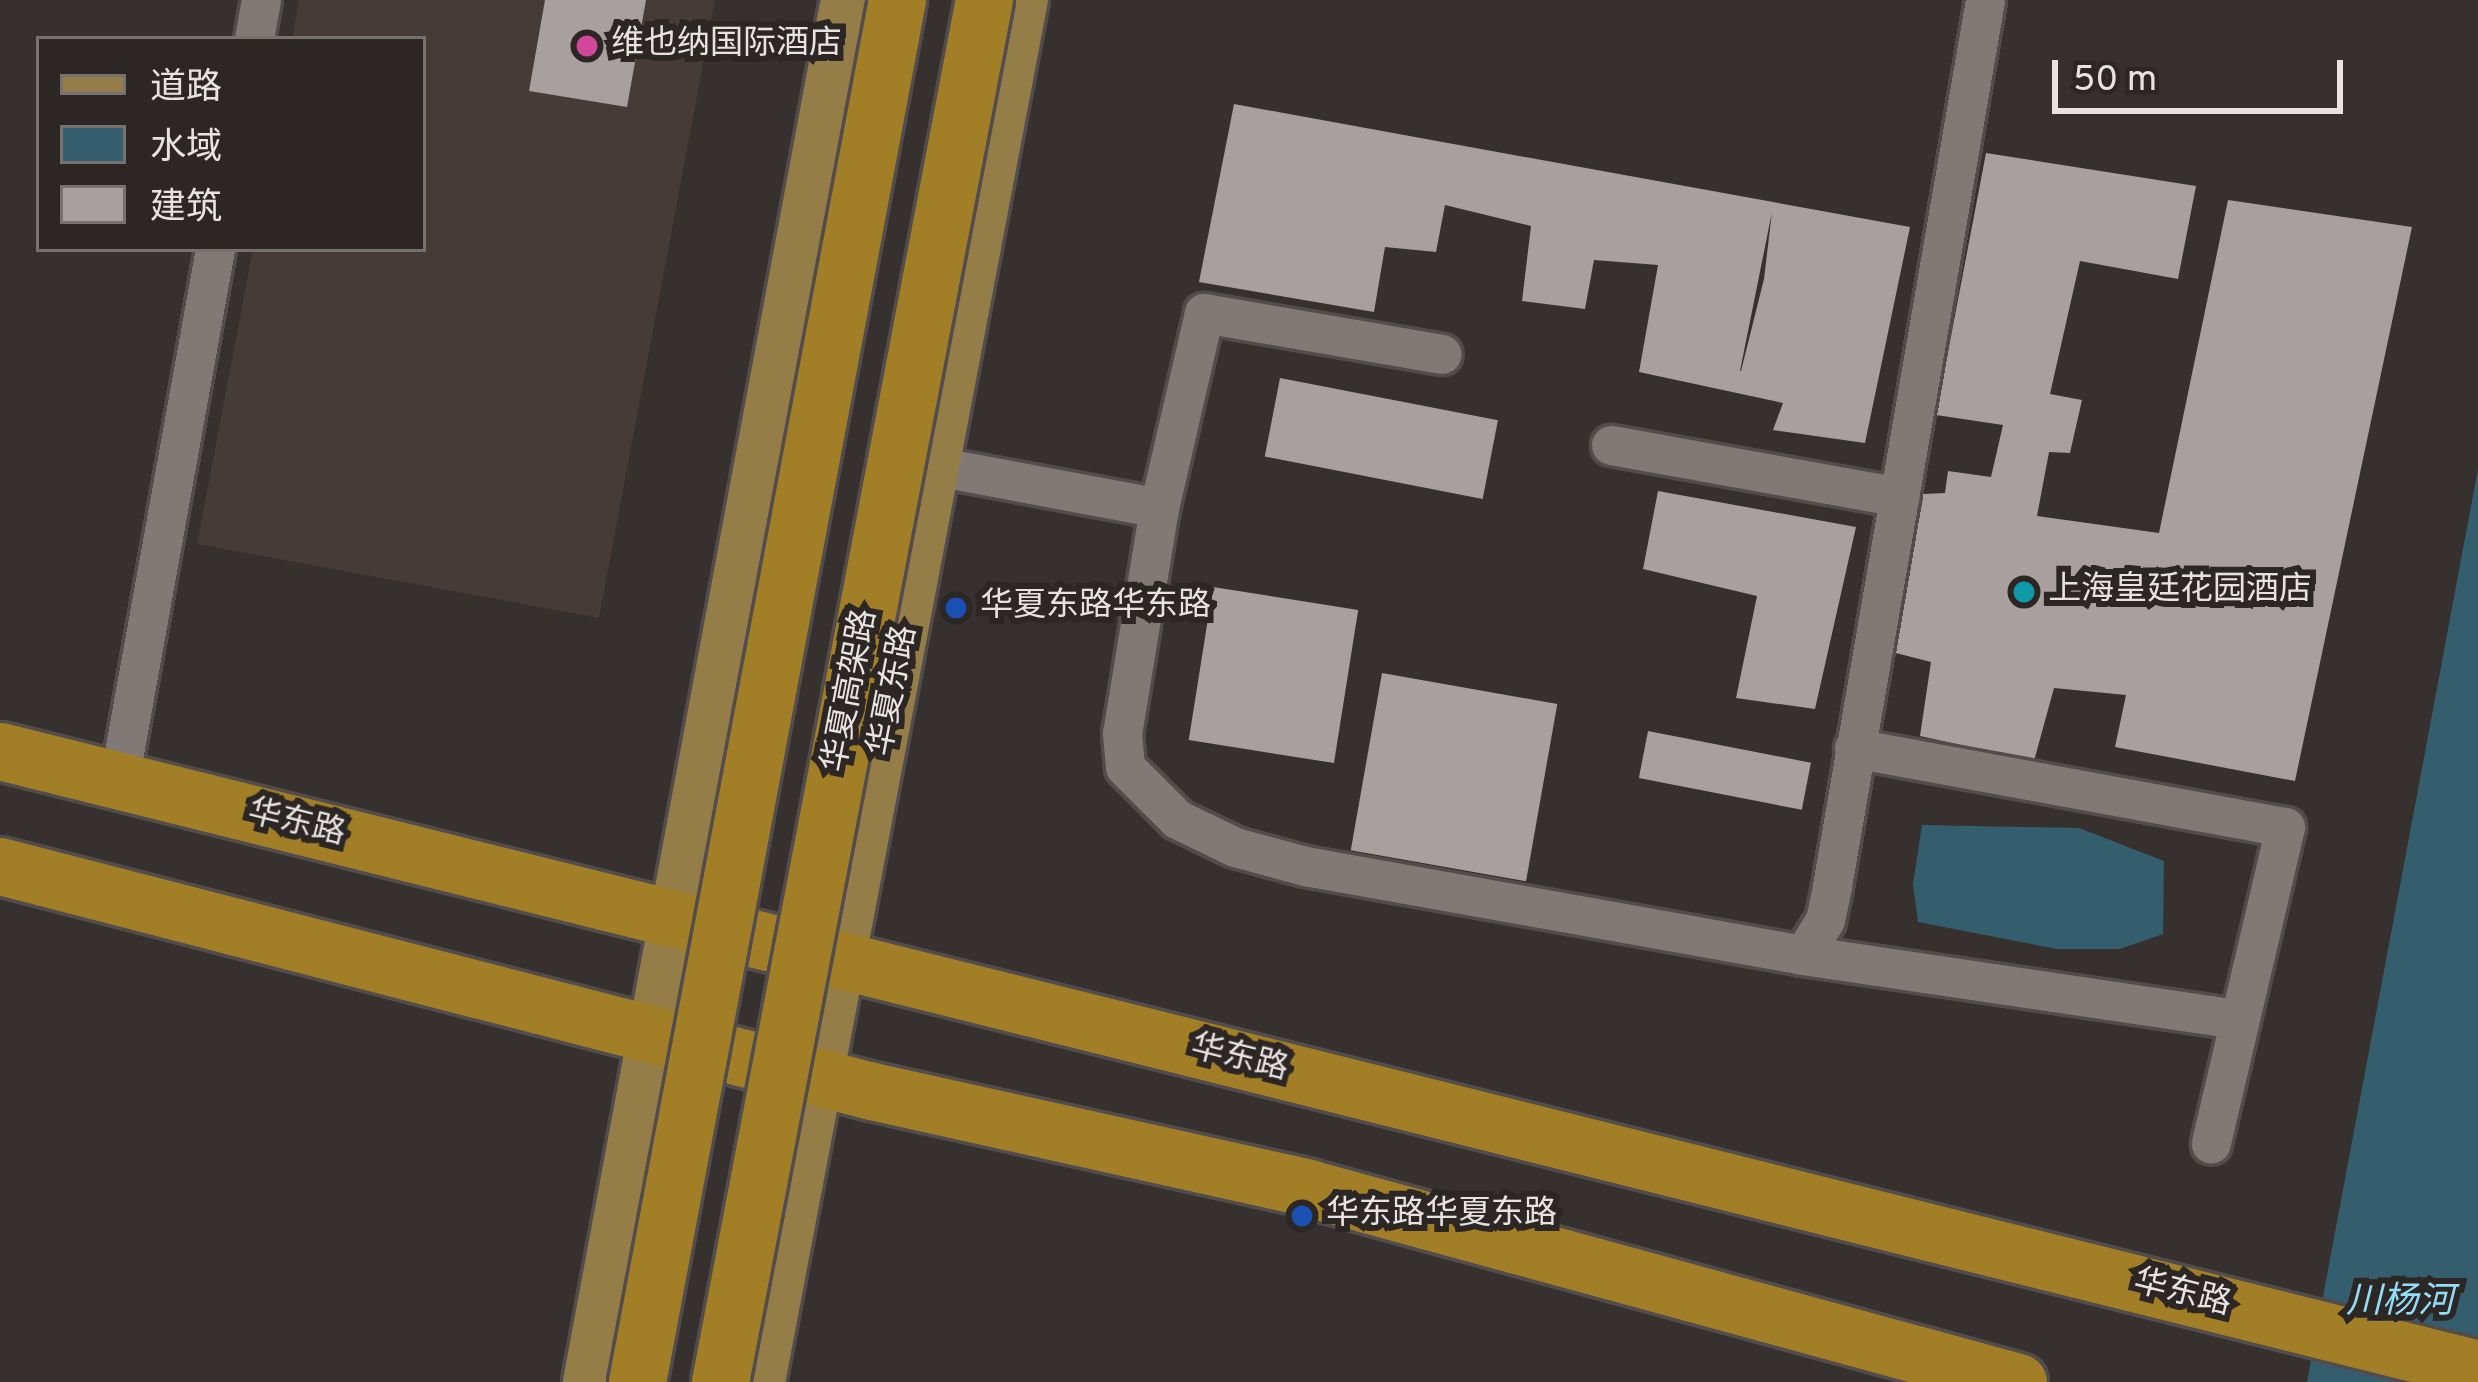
<!DOCTYPE html>
<html>
<head>
<meta charset="utf-8">
<style>
  body { margin:0 }
  #map { position:relative; width:2478px; height:1382px; overflow:hidden; background:#36302e; font-family:Overpass,"Noto Sans SC",sans-serif }
  div>[style] { position:absolute }
  [style*='--x'] { left:calc(var(--x)*1px); top:calc(var(--y)*1px); width:calc(var(--w)*1px); rotate:calc(var(--a)*1deg) }
  .built>* { inset:0; background:#473b37 }
  .water>* { inset:0; background:#345e6d }
  .building>* { inset:0; background:#a8a09e; transform-origin:0 0 }
  .roads { filter:drop-shadow(3px 0 #524d4c) drop-shadow(-3px 0 #524d4c) drop-shadow(0 3px #524d4c) drop-shadow(0 -3px #524d4c) }
  .minor>* { height:39px; margin:-19.5px; padding:0 19.5px; transform-origin:19.5px; border-radius:19.5px; background:#807976 }
  .major>* { height:48px; margin:-24px; padding:0 24px; transform-origin:24px; border-radius:24px; background:#947d46 }
  .highway>* { height:57px; margin:-28.5px; padding:0 28.5px; transform-origin:28.5px; border-radius:28.5px; background:#a27f26 }
  .bridges { filter:drop-shadow(3px 0 #524d4c) drop-shadow(-3px 0 #524d4c) drop-shadow(0 3px #524d4c) drop-shadow(0 -3px #524d4c) }
  .highway-bridge>* { height:57px; margin:-28.5px; padding:0 28.5px; transform-origin:28.5px; border-radius:28.5px; background:#a27f26 }
  .dots>* { width:33px; height:33px; translate:-50% -50%; box-sizing:border-box; border:6px solid #2c2725; border-radius:50% }
  span { translate:-50% -50%; white-space:nowrap; text-align:center; line-height:1.15; -webkit-text-stroke:12px #2c2725; paint-order:stroke }
  .poi-label { font-size:33px; color:#e7e3e1 }
  .left { translate:0 -50%; text-align:left }
  .street-label { font-size:33px; color:#e7e3e1 }
  .water-label { font-size:36px; color:#92dcf8; font-style:italic }
  .legend { position:absolute; left:36px; top:36px; width:390px; height:216px; box-sizing:border-box; background:#2c2725; border:3px solid #777270; margin:0; padding:15px 21px; list-style:none; font-size:36px; color:#e7e3e1 }
  .legend li { display:flex; align-items:center; gap:24px; height:60px }
  .legend b { width:60px; border:3px solid #777270 }
  .scale { position:absolute; left:2052px; top:60px; width:291px; height:54px; box-sizing:border-box; border:6px solid #e7e3e1; border-top:0; padding-left:15px; font-size:36px; line-height:42px; white-space:nowrap; color:#e7e3e1; -webkit-text-stroke:9px #2c2725; paint-order:stroke }
</style>
</head>
<body>
<div id="map">
  <div class="built">
    <i style="clip-path:polygon(299px 0,715px 0,599px 618px,197px 544px,253px 249px,423px 249px,423px 39px,292px 39px)"></i>
  </div>
  <div class="water">
    <i style="clip-path:polygon(2478px 469px,2478px 1382px,2307px 1382px)"></i>
    <i style="clip-path:polygon(1922px 825px,2079px 828px,2164px 861px,2163px 934px,2120px 949px,2057px 949px,1918px 922px,1913px 884px)"></i>
  </div>
  <div class="building">
    <i style="clip-path:polygon(545px 0,646px 0,627px 107px,529px 91px)"></i>
    <i style="clip-path:polygon(evenodd,1234px 104px,1910px 227px,1865px 443px,1773px 430px,1783px 403px,1639px 372px,1658px 265px,1594px 260px,1585px 309px,1522px 301px,1531px 226px,1445px 205px,1436px 252px,1385px 247px,1374px 312px,1199px 282px,1234px 104px,1772px 212px,1764px 279px,1741px 371px,1740px 371px,1772px 212px)"></i>
    <i style="clip-path:polygon(1986px 153px,2196px 186px,2178px 279px,2080px 261px,2050px 394px,2082px 400px,2070px 453px,2049px 452px,2037px 516px,2159px 533px,2228px 200px,2412px 227px,2295px 781px,2115px 747px,2126px 695px,2054px 688px,2034px 761px,1920px 736px,1931px 662px,1888px 651px,1923px 494px,1945px 493px,1948px 471px,1991px 477px,2003px 425px,1936px 415px)"></i>
    <i style="left:1280px;top:378px;width:222px;height:80px;rotate:11deg"></i>
    <i style="clip-path:polygon(1658px 491px,1856px 527px,1815px 709px,1736px 698px,1757px 596px,1643px 569px)"></i>
    <i style="left:1213px;top:587px;width:147px;height:155px;rotate:9deg"></i>
    <i style="left:1382px;top:673px;width:178px;height:180px;rotate:10deg"></i>
    <i style="left:1648px;top:731px;width:166px;height:48px;rotate:11deg"></i>
  </div>
  <div class="roads">
    <div class="minor">
      <i style="--x:254;--y:39;--w:40;--a:-80"></i>
      <i style="--x:1611;--y:445;--w:293;--a:10.2"></i>
      <i style="--x:935;--y:466;--w:228;--a:10.6"></i>
      <i style="--x:1159;--y:508;--w:228;--a:99.3"></i>
      <i style="--x:1122;--y:733;--w:34;--a:85"></i>
      <i style="--x:1125;--y:767;--w:74;--a:45"></i>
      <i style="--x:1177;--y:819;--w:64;--a:25.8"></i>
      <i style="--x:1235;--y:847;--w:73;--a:15.2"></i>
      <i style="--x:1305;--y:866;--w:506;--a:10.13"></i>
      <i style="--x:1803;--y:955;--w:41;--a:-57.8"></i>
      <i style="--x:1825;--y:920;--w:35;--a:-78"></i>
      <i style="--x:1832;--y:886;--w:899;--a:-80.2"></i>
      <i style="--x:1159;--y:508;--w:200;--a:-77"></i>
      <i style="--x:1204;--y:313;--w:241;--a:9.8"></i>
      <i style="--x:1854;--y:748;--w:438;--a:10.4"></i>
      <i style="--x:2285;--y:827;--w:325;--a:103.2"></i>
      <i style="--x:119;--y:780;--w:540;--a:-79.75"></i>
      <i style="--x:1803;--y:955;--w:441;--a:8.4"></i>
    </div>
    <div class="major">
      <i style="--x:587;--y:1382;--w:1406;--a:-79.43"></i>
      <i style="--x:761;--y:1382;--w:1407;--a:-79.23"></i>
    </div>
    <div class="highway">
      <i style="--x:0;--y:751;--w:691;--a:13.98"></i>
      <i style="--x:0;--y:866;--w:901;--a:14.47"></i>
      <i style="--x:872;--y:1091;--w:447;--a:12.5"></i>
      <i style="--x:1308;--y:1188;--w:736;--a:15.28"></i>
      <i style="--x:688;--y:922;--w:1845;--a:14.02"></i>
    </div>
  </div>
  <div class="bridges">
    <div class="highway-bridge">
      <i style="--x:637;--y:1382;--w:1406;--a:-79.35"></i>
      <i style="--x:720;--y:1382;--w:1407;--a:-79.19"></i>
    </div>
  </div>
  <div class="dots">
    <i style="left:587px;top:46px;background:#d1479c"></i>
    <i style="left:2024px;top:592px;background:#0f9aa8"></i>
    <i style="left:956px;top:608px;background:#1a4fb4"></i>
    <i style="left:1302px;top:1216px;background:#1a4fb4"></i>
  </div>
  <div class="poi-label">
    <span class="left" style="left:611px;top:46px">维也纳国际酒店</span>
    <span class="left" style="left:2048px;top:592px">上海皇廷花园酒店</span>
    <span class="left" style="left:980px;top:608px">华夏东路华东路</span>
    <span class="left" style="left:1326px;top:1216px">华东路华夏东路</span>
  </div>
  <div class="street-label">
    <span style="left:852px;top:691px;rotate:-79deg">华夏高架路</span>
    <span style="left:895px;top:691px;rotate:-79deg">华夏东路</span>
    <span style="left:296px;top:825px;rotate:14deg">华东路</span>
    <span style="left:1239px;top:1060px;rotate:14deg">华东路</span>
    <span style="left:2182px;top:1295px;rotate:14deg">华东路</span>
  </div>
  <div class="water-label">
    <span style="left:2400px;top:1304px">川杨河</span>
  </div>
  <ul class="legend">
  <li><b style="height:15px;background:#947d46"></b>道路</li>
  <li><b style="height:33px;background:#345e6d"></b>水域</li>
  <li><b style="height:33px;background:#a8a09e"></b>建筑</li>
  </ul>
  <div class="scale">50 m</div>
</div>
</body>
</html>
